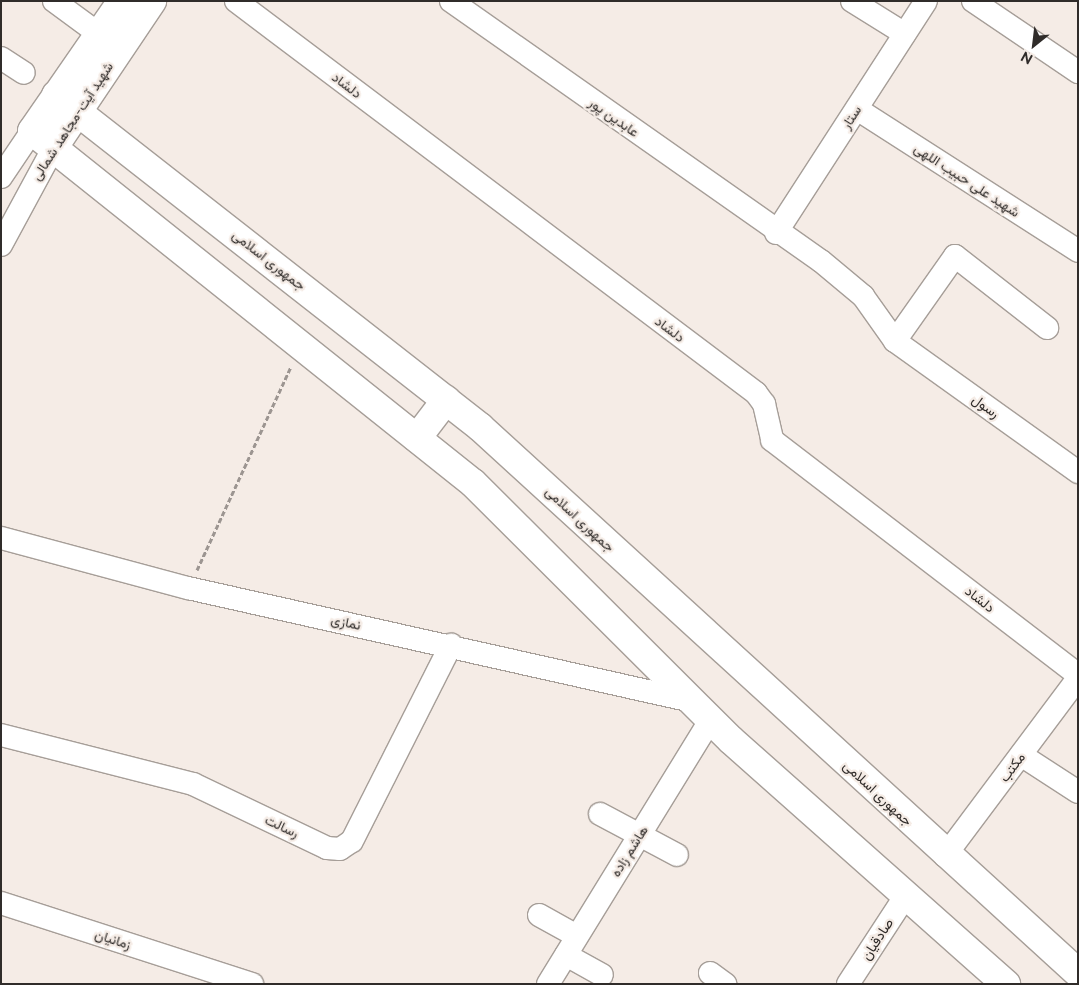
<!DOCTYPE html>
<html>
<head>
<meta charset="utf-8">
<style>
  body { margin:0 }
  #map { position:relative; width:1079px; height:985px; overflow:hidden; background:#f5ece6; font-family:Raleway,Vazirmatn,sans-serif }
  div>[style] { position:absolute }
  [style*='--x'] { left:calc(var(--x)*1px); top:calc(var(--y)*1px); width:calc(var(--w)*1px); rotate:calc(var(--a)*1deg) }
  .path>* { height:3px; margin-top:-1.5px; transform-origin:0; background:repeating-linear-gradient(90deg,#9c9591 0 5px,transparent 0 7.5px) }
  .roads { filter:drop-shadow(1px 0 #a69e98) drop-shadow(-1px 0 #a69e98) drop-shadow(0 1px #a69e98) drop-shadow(0 -1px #a69e98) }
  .minor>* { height:22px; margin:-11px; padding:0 11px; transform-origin:11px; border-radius:11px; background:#fff }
  .major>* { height:28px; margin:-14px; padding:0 14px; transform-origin:14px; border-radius:14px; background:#fff }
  span { translate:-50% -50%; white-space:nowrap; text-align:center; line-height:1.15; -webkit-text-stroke:4.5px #f5ece6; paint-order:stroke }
  .street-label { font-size:14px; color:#302c2a }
  .frame { position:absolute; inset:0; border:2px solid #302c2a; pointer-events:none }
  .north { position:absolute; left:1009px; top:20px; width:50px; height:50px; -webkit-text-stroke:4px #f5ece6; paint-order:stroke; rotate:209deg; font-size:14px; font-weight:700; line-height:20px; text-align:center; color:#302c2a }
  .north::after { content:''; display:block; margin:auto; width:18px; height:22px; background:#302c2a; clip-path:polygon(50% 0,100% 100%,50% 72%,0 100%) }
</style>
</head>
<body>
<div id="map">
  <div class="path">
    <i style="--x:197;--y:570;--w:224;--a:-65.2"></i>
  </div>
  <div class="roads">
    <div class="minor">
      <i style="--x:54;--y:1;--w:56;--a:36.3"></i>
      <i style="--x:236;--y:1;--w:651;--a:37.01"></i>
      <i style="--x:756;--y:393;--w:14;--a:54"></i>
      <i style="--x:764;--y:404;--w:37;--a:77"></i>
      <i style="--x:772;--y:440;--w:386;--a:37.5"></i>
      <i style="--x:451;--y:1;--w:452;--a:35.1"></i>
      <i style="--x:821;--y:261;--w:55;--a:39.8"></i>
      <i style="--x:863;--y:296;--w:55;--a:54.6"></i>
      <i style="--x:895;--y:341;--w:225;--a:35.6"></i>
      <i style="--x:852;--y:1;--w:62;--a:31.9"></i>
      <i style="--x:973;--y:1;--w:127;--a:34.1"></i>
      <i style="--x:1;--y:58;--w:27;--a:33"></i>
      <i style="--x:857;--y:109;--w:263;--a:32.7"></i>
      <i style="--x:1;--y:177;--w:55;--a:-56"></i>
      <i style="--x:776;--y:233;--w:276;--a:-57.1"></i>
      <i style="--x:1;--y:245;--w:111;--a:-61.6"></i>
      <i style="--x:895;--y:341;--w:104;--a:-54.8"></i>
      <i style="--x:955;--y:256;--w:117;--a:38"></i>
      <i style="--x:1;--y:538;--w:194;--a:15"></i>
      <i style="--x:188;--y:588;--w:517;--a:12.64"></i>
      <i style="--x:1;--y:735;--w:198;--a:14.3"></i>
      <i style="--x:193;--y:784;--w:148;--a:25.5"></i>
      <i style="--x:327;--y:848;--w:13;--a:4"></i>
      <i style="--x:340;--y:849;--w:14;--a:-34"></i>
      <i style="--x:352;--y:841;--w:220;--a:-63.2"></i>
      <i style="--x:1021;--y:755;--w:68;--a:33"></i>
      <i style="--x:600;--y:814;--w:87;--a:28"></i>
      <i style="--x:945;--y:856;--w:222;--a:-53.2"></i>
      <i style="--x:1;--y:903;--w:264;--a:17.9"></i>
      <i style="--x:539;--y:915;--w:43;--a:28.9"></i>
      <i style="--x:566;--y:955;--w:41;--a:29.1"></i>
      <i style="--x:710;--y:973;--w:19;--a:36"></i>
      <i style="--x:548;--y:984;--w:311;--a:-58.4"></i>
      <i style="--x:848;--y:984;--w:106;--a:-56.9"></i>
    </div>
    <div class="major">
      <i style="--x:122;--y:1;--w:158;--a:124.7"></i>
      <i style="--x:32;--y:131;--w:564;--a:38.6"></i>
      <i style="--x:473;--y:483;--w:364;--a:44.9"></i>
      <i style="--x:731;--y:740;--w:368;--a:41.6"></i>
      <i style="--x:56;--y:95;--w:539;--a:38.06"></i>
      <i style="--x:480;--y:427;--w:810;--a:42.4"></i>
      <i style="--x:54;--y:147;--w:176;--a:-56.1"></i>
      <i style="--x:417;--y:438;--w:48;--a:-52.7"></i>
    </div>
  </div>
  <div class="street-label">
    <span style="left:347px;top:85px;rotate:37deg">دلشاد</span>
    <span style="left:614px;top:117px;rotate:35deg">عابدین پور</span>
    <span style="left:851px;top:117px;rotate:-57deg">ستار</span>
    <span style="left:72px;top:121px;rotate:-57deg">شهید آیت-مجاهد شمالی</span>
    <span style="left:967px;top:180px;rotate:33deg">شهید علی حبیب اللهی</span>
    <span style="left:269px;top:260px;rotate:38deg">جمهوری اسلامی</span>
    <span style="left:670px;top:329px;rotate:37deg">دلشاد</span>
    <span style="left:986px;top:406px;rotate:36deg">رسول</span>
    <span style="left:580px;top:519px;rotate:43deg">جمهوری اسلامی</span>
    <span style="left:980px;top:599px;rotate:38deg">دلشاد</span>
    <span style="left:346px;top:622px;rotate:12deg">نمازی</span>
    <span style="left:1012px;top:767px;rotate:-53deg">مکتب</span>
    <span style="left:878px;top:793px;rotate:43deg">جمهوری اسلامی</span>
    <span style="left:282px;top:826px;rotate:25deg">رسالت</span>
    <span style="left:629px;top:851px;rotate:-58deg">هاشم زاده</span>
    <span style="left:113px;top:939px;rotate:18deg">زمانیان</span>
    <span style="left:877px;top:939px;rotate:-57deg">صادقیان</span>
  </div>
  <div class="frame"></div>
  <div class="north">N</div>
</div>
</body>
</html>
